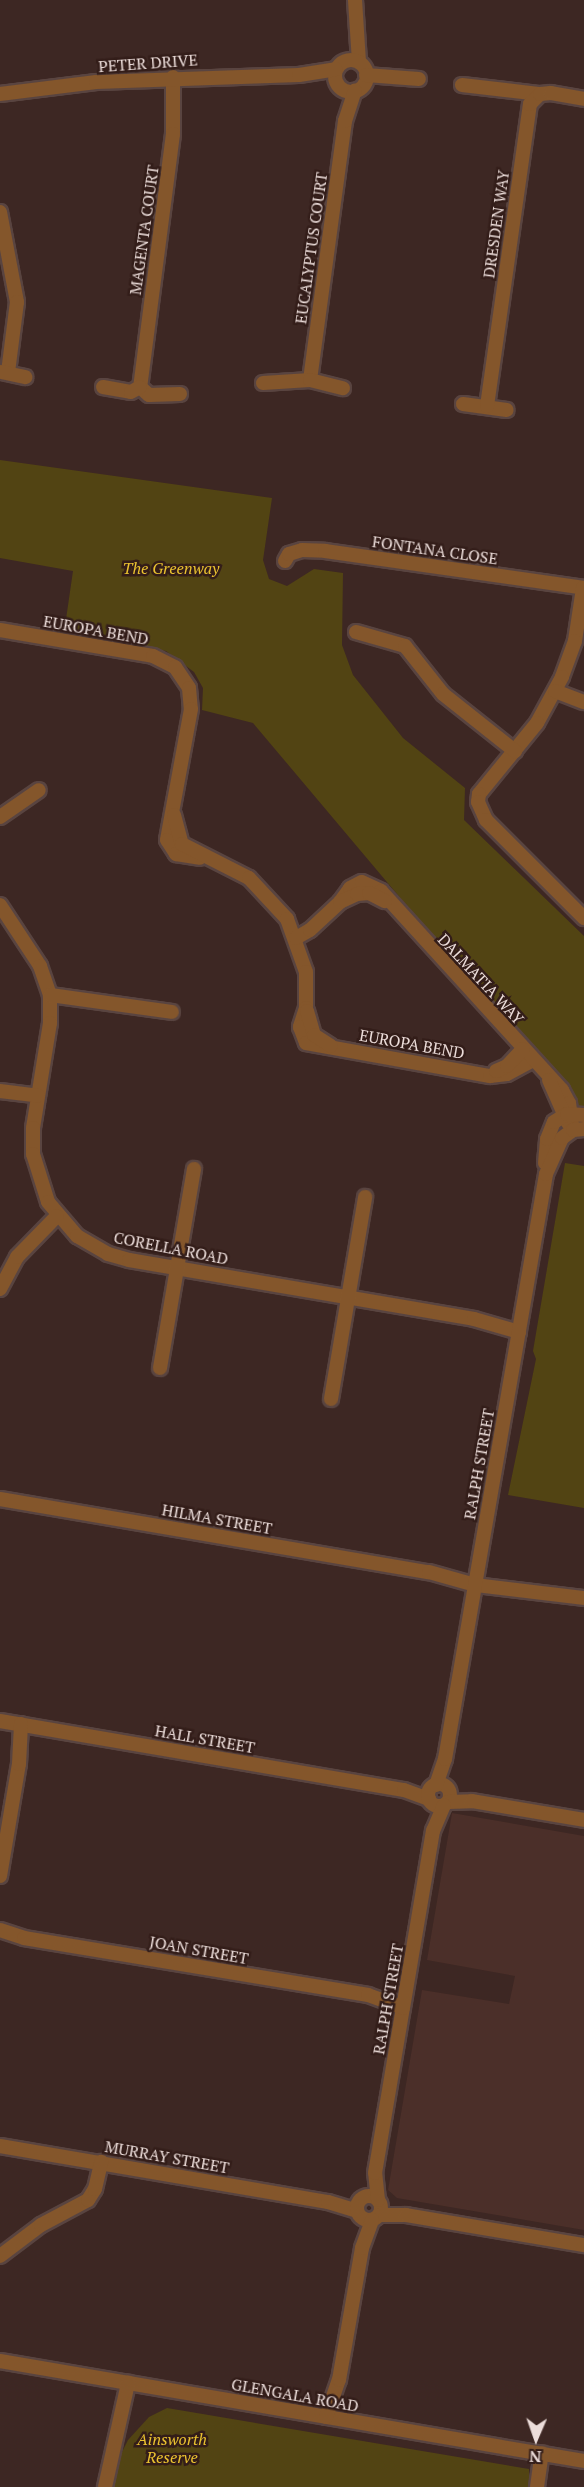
<!DOCTYPE html>
<html>
<head>
<meta charset="utf-8">
<style>
  body { margin:0 }
  #map { position:relative; width:584px; height:2487px; overflow:hidden; background:#3d2723; font-family:"PT Serif",serif }
  div>[style] { position:absolute }
  [style*='--x'] { left:calc(var(--x)*1px); top:calc(var(--y)*1px); width:calc(var(--w)*1px); rotate:calc(var(--a)*1deg) }
  .built>* { inset:0; background:#4b2f29 }
  .green>* { inset:0; background:#524413 }
  .roads { filter:drop-shadow(2px 0 #594440) drop-shadow(-2px 0 #594440) drop-shadow(0 2px #594440) drop-shadow(0 -2px #594440) }
  .minor>* { height:14px; margin:-7px; padding:0 7px; transform-origin:7px; border-radius:7px; background:#84562b }
  .minor>.ring { margin:-7px; padding:0; box-sizing:content-box; background:none; border:14px solid #84562b; border-radius:50% }
  span { translate:-50% -50%; white-space:nowrap; text-align:center; line-height:1.15; -webkit-text-stroke:5px #331d19; paint-order:stroke }
  .street-label { font-size:16px; color:#ecddda }
  .park-label { font-size:16px; color:#eac230; font-style:italic }
  .north { position:absolute; left:506px; top:2409px; width:60px; height:60px; -webkit-text-stroke:4px #331d19; paint-order:stroke; rotate:182deg; font-size:16px; font-weight:700; line-height:24px; text-align:center; color:#ecddda }
  .north::after { content:''; display:block; margin:auto; width:21px; height:27px; background:#ecddda; clip-path:polygon(50% 0,100% 100%,50% 72%,0 100%) }
</style>
</head>
<body>
<div id="map">
  <div class="built">
    <i style="clip-path:polygon(452px 1813px,584px 1836px,584px 2230px,397px 2198px,388px 2190px,422px 1990px,509px 2004px,515px 1976px,427px 1960px)"></i>
  </div>
  <div class="green">
    <i style="clip-path:polygon(0 460px,272px 498px,263px 560px,269px 579px,287px 586px,314px 569px,343px 573px,342px 645px,353px 675px,403px 738px,465px 788px,464px 820px,584px 936px,584px 1110px,573px 1103px,253px 723px,202px 710px,203px 688px,194px 672px,166px 651px,64px 633px,73px 571px,0 558px)"></i>
    <i style="clip-path:polygon(565px 1163px,584px 1166px,584px 1508px,508px 1495px,536px 1359px,533px 1351px)"></i>
    <i style="clip-path:polygon(167px 2408px,529px 2469px,529px 2487px,113px 2487px,118px 2460px,128px 2440px,149px 2417px)"></i>
  </div>
  <div class="roads">
    <div class="minor">
      <i style="--x:355;--y:0;--w:62;--a:86.3"></i>
      <i class="ring" style="left:335px;top:60px;width:18px;height:18px"></i>
      <i style="--x:366;--y:75;--w:53;--a:4.3"></i>
      <i style="--x:173;--y:77;--w:57;--a:90"></i>
      <i style="--x:173;--y:134;--w:255;--a:97.4"></i>
      <i style="--x:140;--y:387;--w:12;--a:42"></i>
      <i style="--x:149;--y:395;--w:31;--a:-2"></i>
      <i style="--x:462;--y:85;--w:79;--a:6.6"></i>
      <i style="--x:0;--y:94;--w:97;--a:-7.1"></i>
      <i style="--x:96;--y:82;--w:203;--a:-2"></i>
      <i style="--x:299;--y:75;--w:37;--a:-9"></i>
      <i style="--x:0;--y:212;--w:92;--a:79.3"></i>
      <i style="--x:17;--y:302;--w:71;--a:97.3"></i>
      <i style="--x:1;--y:372;--w:25;--a:12"></i>
      <i style="--x:310;--y:380;--w:261;--a:-82.3"></i>
      <i style="--x:345;--y:121;--w:32;--a:-72"></i>
      <i style="--x:263;--y:383;--w:47;--a:-3.7"></i>
      <i style="--x:310;--y:380;--w:34;--a:14"></i>
      <i style="--x:103;--y:387;--w:28;--a:10"></i>
      <i style="--x:131;--y:392;--w:10;--a:-29"></i>
      <i style="--x:463;--y:404;--w:44;--a:7.8"></i>
      <i style="--x:487;--y:406;--w:305;--a:-81.9"></i>
      <i style="--x:530;--y:104;--w:14;--a:-45"></i>
      <i style="--x:540;--y:94;--w:11;--a:-5"></i>
      <i style="--x:551;--y:93;--w:34;--a:10"></i>
      <i style="--x:285;--y:561;--w:8;--a:-60"></i>
      <i style="--x:289;--y:554;--w:14;--a:-17"></i>
      <i style="--x:302;--y:550;--w:23;--a:2"></i>
      <i style="--x:325;--y:551;--w:262;--a:8.1"></i>
      <i style="--x:583;--y:588;--w:54;--a:98.6"></i>
      <i style="--x:575;--y:641;--w:38;--a:110"></i>
      <i style="--x:562;--y:677;--w:52;--a:118.5"></i>
      <i style="--x:537;--y:723;--w:92;--a:129.2"></i>
      <i style="--x:479;--y:794;--w:8;--a:97"></i>
      <i style="--x:478;--y:802;--w:20;--a:66"></i>
      <i style="--x:486;--y:820;--w:139;--a:45"></i>
      <i style="--x:0;--y:630;--w:155;--a:9.6"></i>
      <i style="--x:153;--y:656;--w:25;--a:27"></i>
      <i style="--x:175;--y:667;--w:25;--a:56"></i>
      <i style="--x:189;--y:688;--w:21;--a:85"></i>
      <i style="--x:191;--y:709;--w:133;--a:100.4"></i>
      <i style="--x:167;--y:840;--w:17;--a:57"></i>
      <i style="--x:176;--y:854;--w:24;--a:9"></i>
      <i style="--x:356;--y:632;--w:51;--a:15.9"></i>
      <i style="--x:405;--y:646;--w:61;--a:51.6"></i>
      <i style="--x:443;--y:694;--w:92;--a:38.4"></i>
      <i style="--x:555;--y:691;--w:31;--a:21"></i>
      <i style="--x:174;--y:815;--w:30;--a:75"></i>
      <i style="--x:182;--y:844;--w:75;--a:26.9"></i>
      <i style="--x:249;--y:878;--w:56;--a:47.2"></i>
      <i style="--x:287;--y:919;--w:56;--a:70.3"></i>
      <i style="--x:306;--y:972;--w:36;--a:90"></i>
      <i style="--x:306;--y:1008;--w:20;--a:108"></i>
      <i style="--x:300;--y:1027;--w:17;--a:69"></i>
      <i style="--x:306;--y:1043;--w:187;--a:10.2"></i>
      <i style="--x:490;--y:1076;--w:17;--a:-7"></i>
      <i style="--x:507;--y:1074;--w:30;--a:-28"></i>
      <i style="--x:0;--y:817;--w:47;--a:-34.7"></i>
      <i style="--x:340;--y:902;--w:17;--a:-54"></i>
      <i style="--x:350;--y:888;--w:13;--a:-27"></i>
      <i style="--x:362;--y:882;--w:21;--a:25"></i>
      <i style="--x:381;--y:891;--w:269;--a:47.7"></i>
      <i style="--x:562;--y:1090;--w:15;--a:62"></i>
      <i style="--x:569;--y:1103;--w:27;--a:82"></i>
      <i style="--x:0;--y:905;--w:73;--a:56.7"></i>
      <i style="--x:40;--y:966;--w:31;--a:71"></i>
      <i style="--x:50;--y:995;--w:28;--a:90"></i>
      <i style="--x:50;--y:1023;--w:106;--a:99.2"></i>
      <i style="--x:33;--y:1128;--w:26;--a:90"></i>
      <i style="--x:33;--y:1154;--w:50;--a:72.6"></i>
      <i style="--x:48;--y:1202;--w:45;--a:49.5"></i>
      <i style="--x:77;--y:1236;--w:36;--a:30"></i>
      <i style="--x:108;--y:1254;--w:22;--a:16"></i>
      <i style="--x:129;--y:1260;--w:350;--a:9.7"></i>
      <i style="--x:474;--y:1319;--w:47;--a:16.1"></i>
      <i style="--x:296;--y:938;--w:16;--a:-30"></i>
      <i style="--x:310;--y:930;--w:41;--a:-43"></i>
      <i style="--x:340;--y:902;--w:19;--a:-25"></i>
      <i style="--x:357;--y:894;--w:12;--a:-5"></i>
      <i style="--x:369;--y:893;--w:18;--a:27"></i>
      <i style="--x:50;--y:995;--w:123;--a:7.9"></i>
      <i style="--x:307;--y:1011;--w:25;--a:74"></i>
      <i style="--x:314;--y:1035;--w:20;--a:33"></i>
      <i style="--x:496;--y:1071;--w:12;--a:-24"></i>
      <i style="--x:507;--y:1066;--w:23;--a:-47"></i>
      <i style="--x:549;--y:1080;--w:47;--a:66.2"></i>
      <i style="--x:0;--y:1091;--w:38;--a:7"></i>
      <i style="--x:545;--y:1163;--w:24;--a:-85"></i>
      <i style="--x:547;--y:1139;--w:18;--a:-68"></i>
      <i style="--x:554;--y:1122;--w:15;--a:-32"></i>
      <i style="--x:567;--y:1114;--w:17;--a:3"></i>
      <i style="--x:0;--y:1289;--w:36;--a:-62"></i>
      <i style="--x:17;--y:1257;--w:57;--a:-45.7"></i>
      <i style="--x:160;--y:1368;--w:202;--a:-80.3"></i>
      <i style="--x:331;--y:1399;--w:205;--a:-80.4"></i>
      <i style="--x:0;--y:1499;--w:435;--a:9.7"></i>
      <i style="--x:429;--y:1572;--w:48;--a:15.8"></i>
      <i style="--x:475;--y:1585;--w:110;--a:6.8"></i>
      <i style="--x:0;--y:1721;--w:410;--a:9.7"></i>
      <i style="--x:404;--y:1790;--w:27;--a:20"></i>
      <i class="ring" style="left:428px;top:1784px;width:8px;height:8px"></i>
      <i style="--x:436;--y:1785;--w:28;--a:-71"></i>
      <i style="--x:445;--y:1759;--w:594;--a:-80.2"></i>
      <i style="--x:546;--y:1174;--w:39;--a:-66"></i>
      <i style="--x:562;--y:1138;--w:14;--a:-36"></i>
      <i style="--x:573;--y:1130;--w:11;--a:-5"></i>
      <i style="--x:448;--y:1802;--w:24;--a:-2"></i>
      <i style="--x:472;--y:1801;--w:114;--a:9.6"></i>
      <i style="--x:0;--y:1876;--w:114;--a:-80.4"></i>
      <i style="--x:19;--y:1764;--w:40;--a:-87.1"></i>
      <i style="--x:0;--y:1930;--w:25;--a:18"></i>
      <i style="--x:24;--y:1938;--w:349;--a:9.4"></i>
      <i style="--x:368;--y:1995;--w:37;--a:20"></i>
      <i style="--x:0;--y:2146;--w:333;--a:9.7"></i>
      <i style="--x:328;--y:2202;--w:30;--a:17"></i>
      <i class="ring" style="left:357px;top:2196px;width:10px;height:10px"></i>
      <i style="--x:378;--y:2200;--w:27;--a:-96"></i>
      <i style="--x:375;--y:2173;--w:167;--a:-80.4"></i>
      <i style="--x:403;--y:2008;--w:180;--a:-80.4"></i>
      <i style="--x:433;--y:1831;--w:28;--a:-67"></i>
      <i style="--x:379;--y:2215;--w:27;--a:0"></i>
      <i style="--x:406;--y:2215;--w:181;--a:9.6"></i>
      <i style="--x:0;--y:2256;--w:51;--a:-37.1"></i>
      <i style="--x:41;--y:2225;--w:53;--a:-28"></i>
      <i style="--x:88;--y:2200;--w:13;--a:-58"></i>
      <i style="--x:95;--y:2189;--w:28;--a:-77"></i>
      <i style="--x:0;--y:2361;--w:592;--a:9.72"></i>
      <i style="--x:326;--y:2417;--w:39;--a:-71"></i>
      <i style="--x:339;--y:2380;--w:134;--a:-80.1"></i>
      <i style="--x:362;--y:2248;--w:30;--a:-70"></i>
      <i style="--x:105;--y:2487;--w:107;--a:-77.5"></i>
      <i style="--x:537;--y:2487;--w:34;--a:-82"></i>
    </div>
  </div>
  <div class="street-label">
    <span style="left:148px;top:63px;rotate:-4deg">PETER DRIVE</span>
    <span style="left:496px;top:224px;rotate:-82deg">DRESDEN WAY</span>
    <span style="left:144px;top:230px;rotate:-82deg">MAGENTA COURT</span>
    <span style="left:311px;top:248px;rotate:-82deg">EUCALYPTUS COURT</span>
    <span style="left:435px;top:550px;rotate:8deg">FONTANA CLOSE</span>
    <span style="left:96px;top:630px;rotate:10deg">EUROPA BEND</span>
    <span style="left:481px;top:979px;rotate:47deg">DALMATIA WAY</span>
    <span style="left:412px;top:1044px;rotate:10deg">EUROPA BEND</span>
    <span style="left:171px;top:1248px;rotate:11deg">CORELLA ROAD</span>
    <span style="left:479px;top:1464px;rotate:-80deg">RALPH STREET</span>
    <span style="left:217px;top:1519px;rotate:10deg">HILMA STREET</span>
    <span style="left:205px;top:1739px;rotate:10deg">HALL STREET</span>
    <span style="left:199px;top:1950px;rotate:10deg">JOAN STREET</span>
    <span style="left:388px;top:1999px;rotate:-80deg">RALPH STREET</span>
    <span style="left:167px;top:2157px;rotate:10deg">MURRAY STREET</span>
    <span style="left:295px;top:2395px;rotate:10deg">GLENGALA ROAD</span>
  </div>
  <div class="park-label">
    <span style="left:171px;top:568px">The Greenway</span>
    <span style="left:172px;top:2448px">Ainsworth<br>Reserve</span>
  </div>
  <div class="north">N</div>
</div>
</body>
</html>
